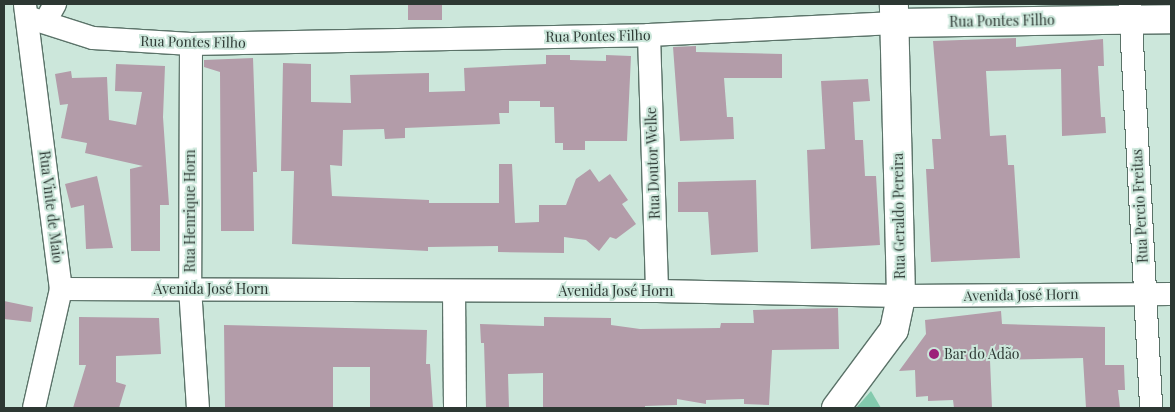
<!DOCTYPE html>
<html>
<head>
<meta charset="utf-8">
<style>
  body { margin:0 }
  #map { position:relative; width:1175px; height:412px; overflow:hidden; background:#cce7db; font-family:"Playfair Display",serif }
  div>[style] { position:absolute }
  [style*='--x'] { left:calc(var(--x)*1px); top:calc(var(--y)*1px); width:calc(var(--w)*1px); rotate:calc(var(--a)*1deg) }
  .green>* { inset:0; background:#83caad }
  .building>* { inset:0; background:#b39ca9; transform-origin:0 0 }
  .roads { filter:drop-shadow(1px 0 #5b7369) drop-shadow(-1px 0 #5b7369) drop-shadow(0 1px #5b7369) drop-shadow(0 -1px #5b7369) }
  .minor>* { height:22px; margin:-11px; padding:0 11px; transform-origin:11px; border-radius:11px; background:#fff }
  .major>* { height:28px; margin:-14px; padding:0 14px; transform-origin:14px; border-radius:14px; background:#fff }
  .dots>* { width:14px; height:14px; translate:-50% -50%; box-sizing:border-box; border:2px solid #cce7db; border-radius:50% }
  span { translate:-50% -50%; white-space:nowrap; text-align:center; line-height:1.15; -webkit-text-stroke:4px #cce7db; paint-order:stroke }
  .street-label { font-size:14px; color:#2d3833 }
  .poi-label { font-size:14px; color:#2d3833 }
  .left { translate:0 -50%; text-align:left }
  .frame { position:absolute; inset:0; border:5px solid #2d3833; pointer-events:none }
</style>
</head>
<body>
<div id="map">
  <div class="green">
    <i style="clip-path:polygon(871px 391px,881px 408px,856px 408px)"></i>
  </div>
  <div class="building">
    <i style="left:408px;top:4px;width:34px;height:16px"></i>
    <i style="clip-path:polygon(1016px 38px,1016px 47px,1103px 39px,1104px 66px,1098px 66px,1101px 117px,1105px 117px,1106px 133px,1062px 136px,1061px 69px,986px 71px,990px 136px,1006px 135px,1008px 165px,1014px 165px,1020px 258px,931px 262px,926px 169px,934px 169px,932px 139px,941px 139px,933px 41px)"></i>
    <i style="clip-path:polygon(696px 46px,696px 52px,782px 54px,782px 78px,724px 78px,727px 117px,733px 117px,734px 139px,680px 141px,673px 47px)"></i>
    <i style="clip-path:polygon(546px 55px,570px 55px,570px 60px,606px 61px,606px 55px,631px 56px,627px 141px,585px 141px,585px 150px,563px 150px,563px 143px,555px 143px,554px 107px,540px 107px,540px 101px,509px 101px,509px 113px,499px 113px,500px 124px,405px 128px,405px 138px,385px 139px,384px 129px,343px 130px,342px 166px,330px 165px,332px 196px,429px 200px,429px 203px,499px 203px,499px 164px,512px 164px,515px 223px,539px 222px,539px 205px,566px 205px,576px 179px,590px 169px,599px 182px,610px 174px,628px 200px,622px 204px,636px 224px,616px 239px,610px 237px,599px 251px,586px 240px,564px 237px,564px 253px,498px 252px,498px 246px,428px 247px,428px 251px,292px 244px,294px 171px,281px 171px,283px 63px,311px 64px,311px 102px,351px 103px,350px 75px,429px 73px,429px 92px,465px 91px,464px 68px,546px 64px)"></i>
    <i style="clip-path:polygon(253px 58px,257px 172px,253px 172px,254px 231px,221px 231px,220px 72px,204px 67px,204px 60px)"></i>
    <i style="clip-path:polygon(116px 64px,165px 66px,163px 117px,169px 205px,160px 205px,160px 251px,131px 251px,130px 169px,143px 166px,85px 153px,87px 143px,61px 138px,68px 104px,60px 105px,55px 74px,71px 71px,72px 78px,107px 77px,109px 120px,136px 125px,142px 92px,115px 91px)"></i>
    <i style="clip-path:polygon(868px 79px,870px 101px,853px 102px,855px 140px,863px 140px,865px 176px,876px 176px,880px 245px,811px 249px,807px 150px,825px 149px,821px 81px)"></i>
    <i style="clip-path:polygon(97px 176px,113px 248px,86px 249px,84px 205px,71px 208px,65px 184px)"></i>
    <i style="clip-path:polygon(756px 180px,758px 252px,711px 255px,708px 212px,678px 212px,678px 182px)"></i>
    <i style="clip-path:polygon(4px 301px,33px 307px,31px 322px,4px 319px)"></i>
    <i style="clip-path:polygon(838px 308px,839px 349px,772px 350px,769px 405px,744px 404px,744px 399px,706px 400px,706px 404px,677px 399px,677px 405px,645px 406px,645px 408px,543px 408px,543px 373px,508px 374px,509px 408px,486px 408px,484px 343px,481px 343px,480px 324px,544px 326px,544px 317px,611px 318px,611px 325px,640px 329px,720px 328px,721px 323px,754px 323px,753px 310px)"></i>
    <i style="clip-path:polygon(1001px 311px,1002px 324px,1105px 327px,1105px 365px,1124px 365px,1125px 390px,1118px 390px,1120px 408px,1086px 408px,1083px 358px,990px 360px,992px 408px,954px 408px,953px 400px,928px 401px,928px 396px,916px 397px,915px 370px,899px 371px,926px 334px,925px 320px)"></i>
    <i style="clip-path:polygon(79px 317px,159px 318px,161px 354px,116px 356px,116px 382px,126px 385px,119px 408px,73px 408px,86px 365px,79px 365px)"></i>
    <i style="clip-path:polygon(224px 325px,427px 330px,426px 364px,430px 364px,433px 408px,370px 408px,370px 367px,333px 367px,333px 408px,225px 408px)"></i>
  </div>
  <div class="roads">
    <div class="minor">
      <i style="--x:1130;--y:4;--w:405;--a:87"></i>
      <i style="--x:25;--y:5;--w:286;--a:82.8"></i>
      <i style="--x:61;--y:289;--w:122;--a:102.8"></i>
      <i style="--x:27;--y:17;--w:69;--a:17.7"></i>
      <i style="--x:93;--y:38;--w:98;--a:3.5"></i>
      <i style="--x:191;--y:44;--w:458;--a:-1.1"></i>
      <i style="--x:649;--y:35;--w:246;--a:-2.8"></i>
      <i style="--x:45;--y:22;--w:21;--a:-61"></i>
      <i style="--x:649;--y:35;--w:256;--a:88.2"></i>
      <i style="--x:191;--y:44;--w:244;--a:90.2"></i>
      <i style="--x:190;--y:288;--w:120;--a:86.2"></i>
      <i style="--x:61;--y:289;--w:596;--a:0.19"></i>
      <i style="--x:657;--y:291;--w:244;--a:1.2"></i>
      <i style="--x:901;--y:296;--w:270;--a:-0.4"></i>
      <i style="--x:454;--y:291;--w:117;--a:89.5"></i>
    </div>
    <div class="major">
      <i style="--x:895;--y:23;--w:276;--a:-0.8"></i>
      <i style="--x:836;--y:408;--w:97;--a:-53.4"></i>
      <i style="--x:894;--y:330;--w:35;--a:-78"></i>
      <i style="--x:901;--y:296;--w:292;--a:-91.4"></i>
    </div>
  </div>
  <div class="dots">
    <i style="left:934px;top:354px;background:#9c2179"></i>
  </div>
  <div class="street-label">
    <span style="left:1002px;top:21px;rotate:-1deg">Rua Pontes Filho</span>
    <span style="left:598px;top:36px;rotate:-1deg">Rua Pontes Filho</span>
    <span style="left:193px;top:42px;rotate:1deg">Rua Pontes Filho</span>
    <span style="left:653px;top:163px;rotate:-92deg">Rua Doutor Welke</span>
    <span style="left:1140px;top:206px;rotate:-93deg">Rua Percio Freitas</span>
    <span style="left:51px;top:207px;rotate:83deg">Rua Vinte de Maio</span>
    <span style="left:190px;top:211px;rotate:-90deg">Rua Henrique Horn</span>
    <span style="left:899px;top:216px;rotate:-91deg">Rua Geraldo Pereira</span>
    <span style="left:211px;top:289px">Avenida José Horn</span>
    <span style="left:616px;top:291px">Avenida José Horn</span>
    <span style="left:1021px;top:295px;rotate:-1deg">Avenida José Horn</span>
  </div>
  <div class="poi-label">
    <span class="left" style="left:944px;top:354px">Bar do Adão</span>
  </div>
  <div class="frame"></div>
</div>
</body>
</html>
